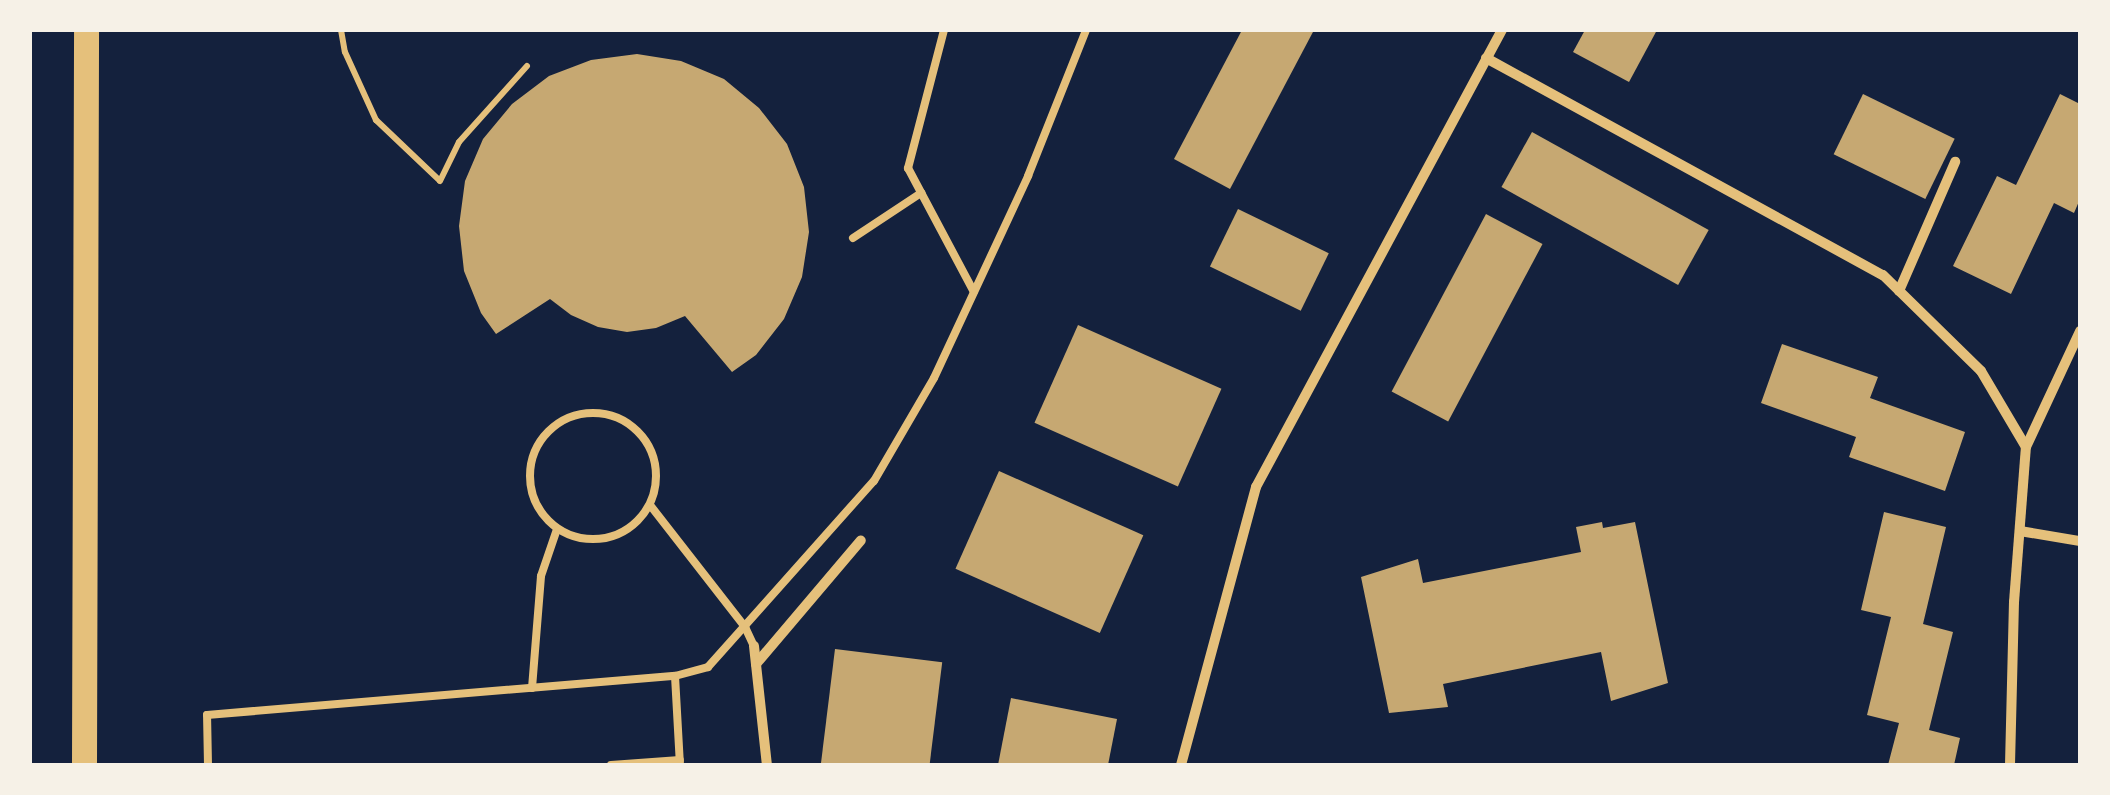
<!DOCTYPE html>
<html>
<head>
<meta charset="utf-8">
<style>
  body { margin:0 }
  #map { position:relative; width:2110px; height:795px; overflow:hidden; background:#14213d; font-family:Ubuntu,sans-serif }
  div>[style] { position:absolute }
  [style*='--x'] { left:calc(var(--x)*1px); top:calc(var(--y)*1px); width:calc(var(--w)*1px); rotate:calc(var(--a)*1deg) }
  .building>* { inset:0; background:#c6a872; transform-origin:0 0 }
  .path>* { height:6px; margin:-3px; padding:0 3px; transform-origin:3px; border-radius:3px; background:#e5c07b }
  .service>* { height:8px; margin:-4px; padding:0 4px; transform-origin:4px; border-radius:4px; background:#e5c07b }
  .service>.ring { margin:-4px; padding:0; box-sizing:content-box; background:none; border:8px solid #e5c07b; border-radius:50% }
  .minor>* { height:10px; margin:-5px; padding:0 5px; transform-origin:5px; border-radius:5px; background:#e5c07b }
  .primary>* { height:25px; margin:-12.5px; padding:0 12.5px; transform-origin:12.5px; border-radius:12.5px; background:#e5c07b }
  span { translate:-50% -50%; white-space:nowrap; text-align:center; line-height:1.15; -webkit-text-stroke:8px #f6f1e7; paint-order:stroke }
  .frame { position:absolute; inset:0; border:32px solid #f6f1e7; pointer-events:none }
</style>
</head>
<body>
<div id="map">
  <div class="building">
    <i style="clip-path:polygon(1242px 30px,1314px 30px,1230px 189px,1174px 159px)"></i>
    <i style="clip-path:polygon(1585px 30px,1657px 30px,1629px 82px,1573px 52px)"></i>
    <i style="clip-path:polygon(637px 54px,681px 61px,724px 79px,759px 108px,787px 144px,804px 187px,809px 232px,802px 277px,784px 319px,756px 355px,732px 372px,685px 316px,656px 328px,627px 332px,598px 327px,571px 315px,550px 299px,496px 334px,481px 313px,464px 271px,459px 226px,465px 181px,483px 139px,512px 104px,549px 76px,591px 60px)"></i>
    <i style="left:1863px;top:94px;width:102px;height:67px;rotate:26deg"></i>
    <i style="clip-path:polygon(2060px 94px,2080px 104px,2080px 199px,2074px 213px,2054px 203px,2011px 294px,1953px 266px,1997px 176px,2016px 185px)"></i>
    <i style="left:1532px;top:132px;width:202px;height:63px;rotate:29deg"></i>
    <i style="left:1238px;top:209px;width:101px;height:64px;rotate:26deg"></i>
    <i style="left:1486px;top:214px;width:64px;height:201px;rotate:28deg"></i>
    <i style="left:1078px;top:325px;width:157px;height:107px;rotate:24deg"></i>
    <i style="clip-path:polygon(1782px 344px,1878px 377px,1870px 398px,1965px 432px,1945px 491px,1849px 457px,1856px 437px,1761px 403px)"></i>
    <i style="left:999px;top:471px;width:158px;height:107px;rotate:24deg"></i>
    <i style="clip-path:polygon(1884px 512px,1946px 527px,1923px 624px,1953px 632px,1929px 730px,1960px 738px,1954px 765px,1888px 765px,1899px 723px,1867px 715px,1891px 617px,1861px 610px)"></i>
    <i style="clip-path:polygon(1602px 522px,1603px 528px,1635px 522px,1668px 683px,1611px 701px,1601px 652px,1443px 684px,1448px 707px,1389px 713px,1361px 577px,1418px 559px,1423px 583px,1581px 552px,1576px 527px)"></i>
    <i style="left:835px;top:649px;width:108px;height:117px;rotate:7deg"></i>
    <i style="clip-path:polygon(1011px 698px,1117px 719px,1108px 765px,998px 765px)"></i>
  </div>
  <div class="path">
    <i style="--x:341;--y:30;--w:22;--a:80"></i>
    <i style="--x:345;--y:52;--w:75;--a:65.5"></i>
    <i style="--x:376;--y:120;--w:88;--a:43.6"></i>
    <i style="--x:440;--y:181;--w:43;--a:-64"></i>
    <i style="--x:459;--y:142;--w:102;--a:-48.2"></i>
  </div>
  <div class="service">
    <i style="--x:944;--y:30;--w:143;--a:104.6"></i>
    <i style="--x:908;--y:168;--w:140;--a:62"></i>
    <i style="--x:853;--y:238;--w:82;--a:-33.5"></i>
    <i class="ring" style="left:530px;top:413px;width:118px;height:118px"></i>
    <i style="--x:650;--y:505;--w:155;--a:52.1"></i>
    <i style="--x:745;--y:627;--w:21;--a:65"></i>
    <i style="--x:675;--y:676;--w:89;--a:86.8"></i>
    <i style="--x:532;--y:688;--w:112;--a:-85.4"></i>
    <i style="--x:541;--y:576;--w:50;--a:-71.2"></i>
    <i style="--x:208;--y:765;--w:50;--a:-91.1"></i>
    <i style="--x:207;--y:715;--w:470;--a:-4.8"></i>
    <i style="--x:675;--y:676;--w:34;--a:-15"></i>
    <i style="--x:708;--y:667;--w:249;--a:-48.3"></i>
    <i style="--x:874;--y:481;--w:119;--a:-59.8"></i>
    <i style="--x:934;--y:378;--w:223;--a:-65"></i>
    <i style="--x:1028;--y:176;--w:157;--a:-68.3"></i>
    <i style="--x:611;--y:765;--w:69;--a:-4.1"></i>
  </div>
  <div class="minor">
    <i style="--x:1486;--y:58;--w:452;--a:28.7"></i>
    <i style="--x:1883;--y:275;--w:137;--a:44.4"></i>
    <i style="--x:1981;--y:371;--w:88;--a:59.4"></i>
    <i style="--x:1899;--y:291;--w:141;--a:-66.5"></i>
    <i style="--x:2020;--y:531;--w:61;--a:9.5"></i>
    <i style="--x:754;--y:646;--w:120;--a:83.8"></i>
    <i style="--x:756;--y:664;--w:162;--a:-49.7"></i>
    <i style="--x:1181;--y:765;--w:288;--a:-74.9"></i>
    <i style="--x:1256;--y:487;--w:519;--a:-61.71"></i>
    <i style="--x:2010;--y:765;--w:163;--a:-88.6"></i>
    <i style="--x:2014;--y:602;--w:155;--a:-85.6"></i>
    <i style="--x:2026;--y:447;--w:128;--a:-65"></i>
  </div>
  <div class="primary">
    <i style="--x:84;--y:765;--w:735;--a:-89.84"></i>
  </div>
  <div class="frame"></div>
</div>
</body>
</html>
